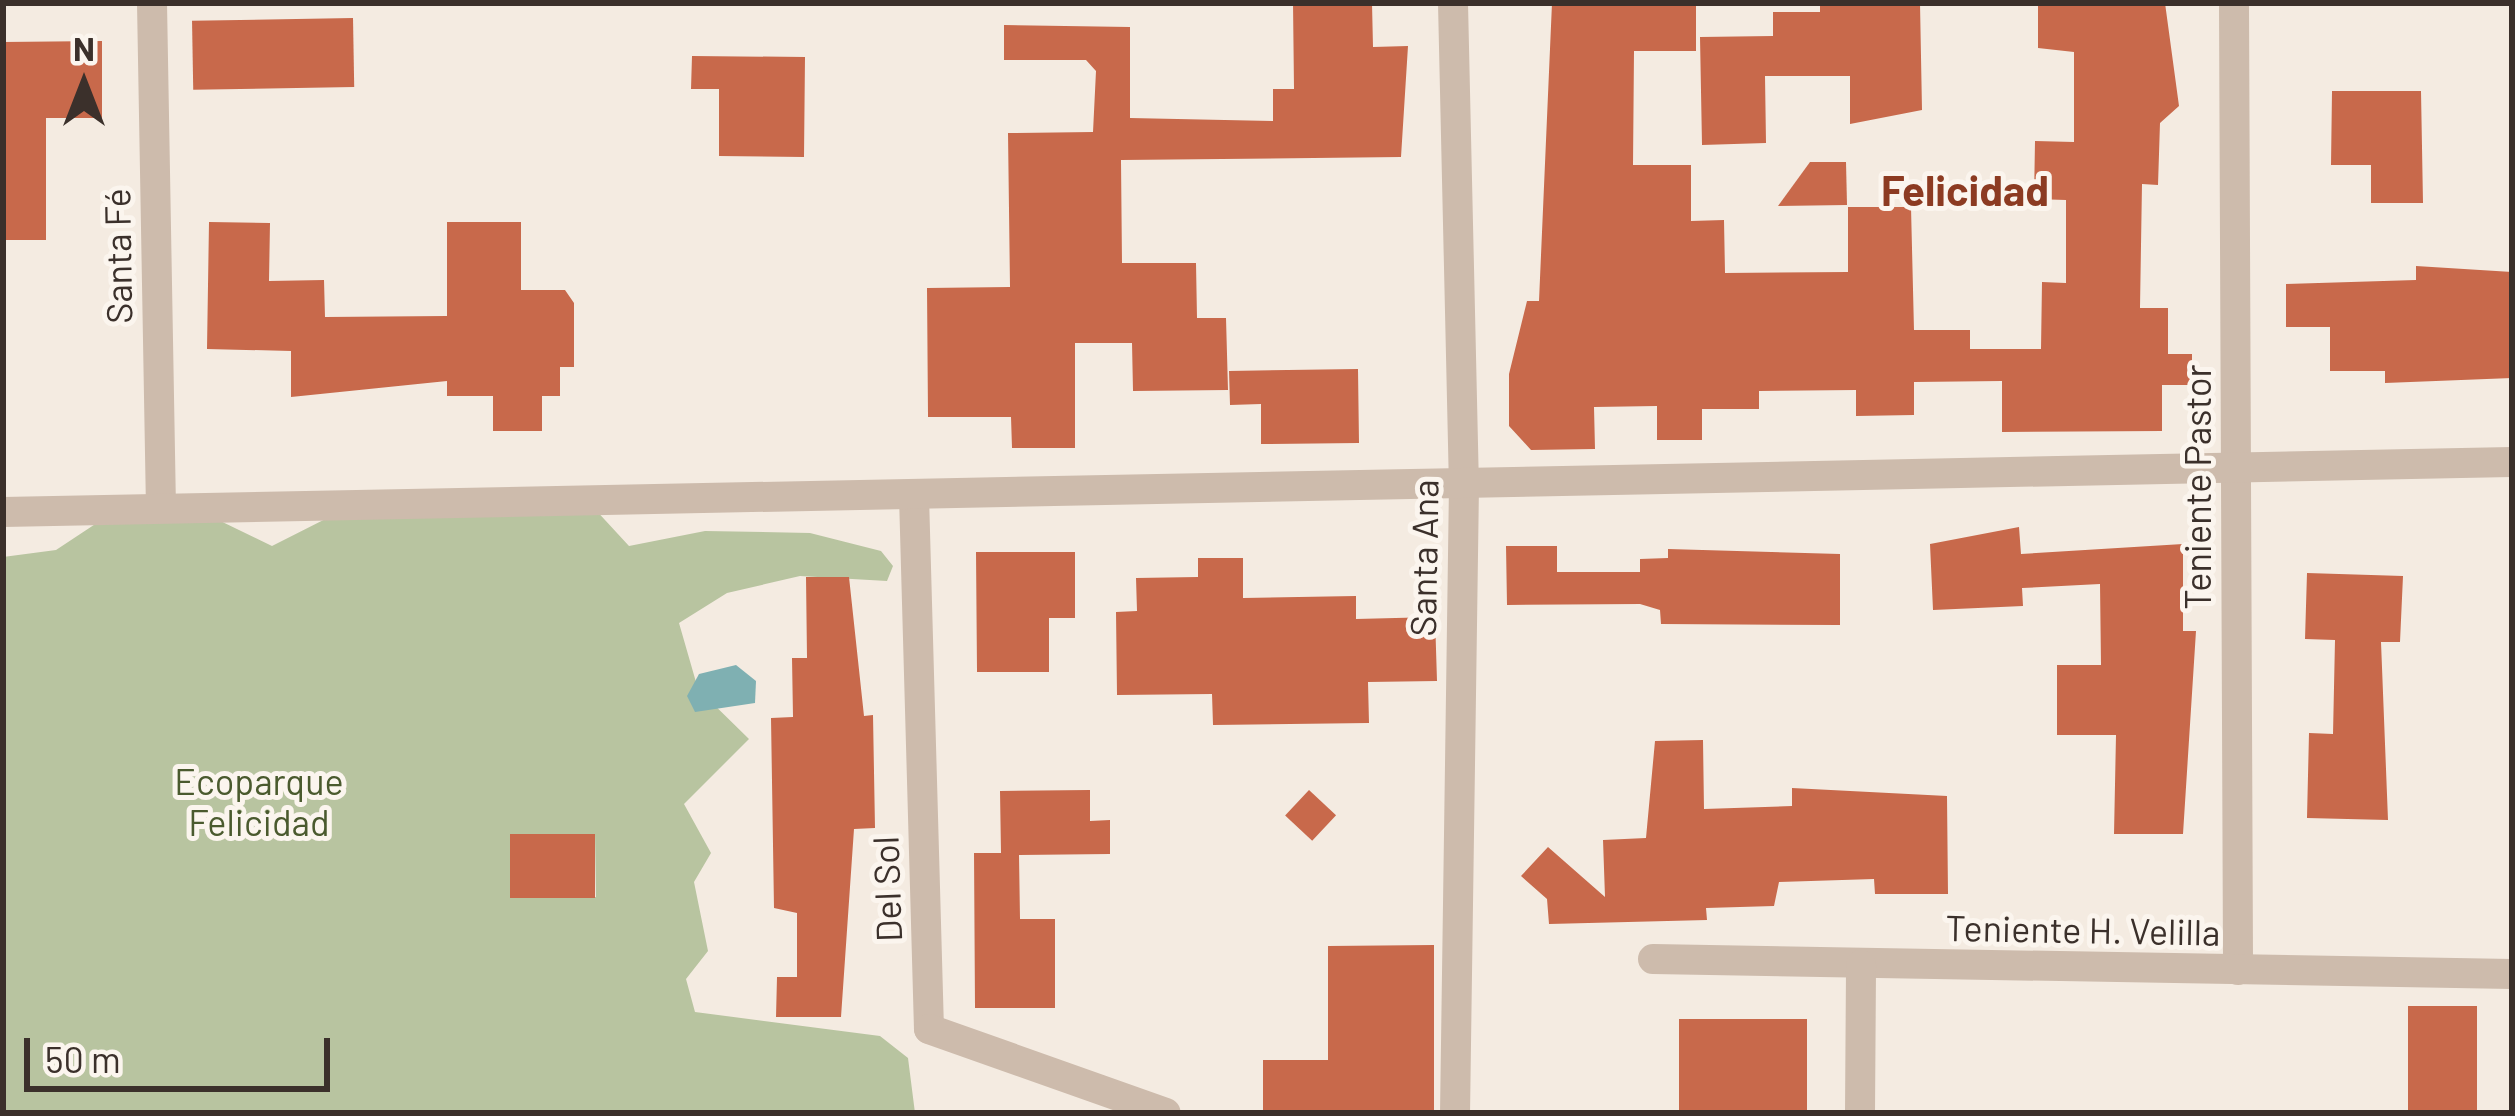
<!DOCTYPE html>
<html>
<head>
<meta charset="utf-8">
<style>
  body { margin:0 }
  #map { position:relative; width:2515px; height:1116px; overflow:hidden; background:#f4ebe1; font-family:Barlow,sans-serif }
  div>[style] { position:absolute }
  [style*='--x'] { left:calc(var(--x)*1px); top:calc(var(--y)*1px); width:calc(var(--w)*1px); rotate:calc(var(--a)*1deg) }
  .green>* { inset:0; background:#b8c4a0 }
  .water>* { inset:0; background:#7fb0b2 }
  .building>* { inset:0; background:#c8694b; transform-origin:0 0 }
  .minor>* { height:30px; margin:-15px; padding:0 15px; transform-origin:15px; border-radius:15px; background:#cdbbac }
  span { translate:-50% -50%; white-space:nowrap; text-align:center; line-height:1.15; -webkit-text-stroke:10px #fbf5ee; paint-order:stroke }
  .street-label { font-size:36px; color:#3b302b }
  .park-label { font-size:36px; color:#4a5a2e }
  .quarter-label { font-size:42px; color:#8c3b22; font-weight:700 }
  .frame { position:absolute; inset:0; border:6px solid #3b302b; pointer-events:none }
  .north { position:absolute; left:24px; top:24px; width:120px; height:120px; -webkit-text-stroke:9px #fbf5ee; paint-order:stroke; rotate:0deg; font-size:33px; font-weight:700; line-height:48px; text-align:center; color:#3b302b }
  .north::after { content:''; display:block; margin:auto; width:42px; height:54px; background:#3b302b; clip-path:polygon(50% 0,100% 100%,50% 72%,0 100%) }
  .scale { position:absolute; left:24px; top:1038px; width:306px; height:54px; box-sizing:border-box; border:6px solid #3b302b; border-top:0; padding-left:15px; font-size:36px; line-height:42px; white-space:nowrap; color:#3b302b; -webkit-text-stroke:9px #fbf5ee; paint-order:stroke }
</style>
</head>
<body>
<div id="map">
  <div class="green">
    <i style="clip-path:polygon(evenodd,359px 502px,593px 507px,629px 546px,705px 531px,810px 533px,881px 551px,893px 566px,887px 581px,800px 576px,727px 593px,679px 623px,698px 689px,749px 739px,684px 804px,711px 853px,694px 882px,708px 951px,686px 979px,695px 1012px,880px 1036px,908px 1058px,915px 1113px,3px 1113px,3px 557px,56px 550px,115px 511px,208px 515px,272px 546px,359px 502px,595px 834px,596px 897px,511px 898px,511px 834px,595px 834px)"></i>
  </div>
  <div class="water">
    <i style="clip-path:polygon(736px 665px,756px 681px,755px 703px,695px 712px,687px 696px,699px 674px)"></i>
  </div>
  <div class="building">
    <i style="clip-path:polygon(1293px 3px,1372px 3px,1373px 47px,1408px 46px,1401px 157px,1121px 160px,1122px 263px,1196px 263px,1197px 318px,1226px 318px,1228px 390px,1133px 391px,1132px 343px,1075px 343px,1075px 448px,1012px 448px,1011px 417px,928px 417px,927px 288px,1010px 287px,1008px 133px,1093px 132px,1096px 71px,1086px 60px,1004px 60px,1004px 25px,1130px 27px,1130px 118px,1273px 121px,1273px 89px,1294px 89px)"></i>
    <i style="clip-path:polygon(1552px 3px,1696px 3px,1696px 51px,1634px 51px,1633px 165px,1691px 165px,1691px 221px,1724px 220px,1725px 273px,1848px 272px,1848px 207px,1911px 207px,1914px 330px,1970px 330px,1970px 349px,2041px 349px,2042px 282px,2066px 283px,2066px 200px,2034px 199px,2035px 141px,2074px 142px,2074px 52px,2038px 48px,2038px 3px,2165px 3px,2179px 106px,2160px 123px,2158px 185px,2142px 184px,2140px 308px,2168px 308px,2168px 354px,2192px 354px,2192px 385px,2162px 385px,2162px 431px,2002px 432px,2002px 381px,1914px 382px,1914px 415px,1856px 416px,1856px 390px,1759px 391px,1759px 409px,1702px 409px,1702px 440px,1657px 440px,1657px 406px,1594px 407px,1595px 449px,1531px 450px,1509px 426px,1509px 374px,1527px 301px,1539px 301px)"></i>
    <i style="clip-path:polygon(1820px 3px,1920px 3px,1922px 110px,1850px 124px,1850px 76px,1765px 76px,1766px 143px,1702px 145px,1700px 37px,1773px 36px,1773px 12px,1820px 12px)"></i>
    <i style="left:353px;top:18px;width:69px;height:161px;rotate:89deg"></i>
    <i style="clip-path:polygon(102px 41px,102px 118px,46px 118px,46px 240px,3px 240px,3px 42px)"></i>
    <i style="clip-path:polygon(692px 56px,805px 57px,804px 157px,719px 156px,719px 89px,691px 89px)"></i>
    <i style="clip-path:polygon(2332px 91px,2421px 91px,2423px 203px,2371px 203px,2371px 165px,2331px 165px)"></i>
    <i style="clip-path:polygon(1810px 162px,1846px 162px,1847px 205px,1778px 206px)"></i>
    <i style="clip-path:polygon(209px 222px,270px 223px,269px 281px,324px 280px,325px 317px,447px 316px,447px 222px,521px 222px,521px 290px,565px 290px,574px 303px,574px 367px,560px 367px,560px 396px,542px 396px,542px 431px,493px 431px,493px 396px,447px 396px,447px 381px,291px 397px,291px 351px,207px 349px)"></i>
    <i style="clip-path:polygon(2416px 266px,2512px 272px,2512px 378px,2385px 383px,2385px 371px,2330px 371px,2330px 327px,2286px 327px,2286px 284px,2416px 280px)"></i>
    <i style="clip-path:polygon(1358px 369px,1359px 443px,1261px 444px,1261px 404px,1230px 405px,1229px 371px)"></i>
    <i style="clip-path:polygon(2019px 527px,2021px 554px,2183px 544px,2183px 631px,2196px 631px,2183px 834px,2114px 834px,2116px 735px,2057px 735px,2057px 665px,2101px 665px,2100px 584px,2022px 588px,2023px 606px,1933px 610px,1930px 544px)"></i>
    <i style="clip-path:polygon(1506px 546px,1557px 546px,1557px 572px,1640px 572px,1640px 559px,1668px 558px,1668px 549px,1840px 554px,1840px 625px,1661px 624px,1660px 610px,1640px 604px,1507px 605px)"></i>
    <i style="clip-path:polygon(976px 552px,1075px 552px,1075px 618px,1049px 618px,1049px 672px,977px 672px)"></i>
    <i style="clip-path:polygon(1198px 558px,1243px 558px,1243px 598px,1356px 596px,1356px 619px,1435px 617px,1437px 681px,1368px 682px,1369px 723px,1213px 725px,1212px 694px,1117px 695px,1116px 612px,1137px 611px,1136px 578px,1198px 577px)"></i>
    <i style="clip-path:polygon(2307px 573px,2403px 576px,2400px 642px,2381px 642px,2388px 820px,2307px 818px,2309px 733px,2333px 734px,2335px 640px,2305px 639px)"></i>
    <i style="clip-path:polygon(806px 577px,849px 577px,864px 716px,873px 715px,875px 828px,854px 829px,841px 1017px,776px 1017px,777px 977px,797px 977px,797px 913px,774px 908px,771px 718px,793px 717px,792px 658px,807px 658px)"></i>
    <i style="clip-path:polygon(1703px 740px,1704px 809px,1792px 806px,1792px 788px,1947px 796px,1948px 894px,1875px 894px,1874px 879px,1779px 882px,1774px 906px,1706px 908px,1707px 920px,1549px 924px,1547px 899px,1521px 876px,1548px 847px,1605px 897px,1603px 840px,1646px 838px,1655px 741px)"></i>
    <i style="clip-path:polygon(1090px 790px,1090px 821px,1110px 820px,1110px 854px,1019px 855px,1020px 919px,1055px 919px,1055px 1008px,975px 1008px,974px 853px,1001px 853px,1000px 791px)"></i>
    <i style="left:1309px;top:790px;width:37px;height:35px;rotate:43deg"></i>
    <i style="left:510px;top:834px;width:85px;height:64px"></i>
    <i style="clip-path:polygon(1434px 945px,1434px 1113px,1263px 1110px,1263px 1060px,1328px 1060px,1328px 946px)"></i>
    <i style="left:2408px;top:1006px;width:69px;height:107px"></i>
    <i style="left:1679px;top:1019px;width:128px;height:94px"></i>
  </div>
  <div class="minor">
    <i style="--x:152;--y:3;--w:505;--a:88.98"></i>
    <i style="--x:1453;--y:3;--w:482;--a:88.7"></i>
    <i style="--x:1464;--y:485;--w:628;--a:90.82"></i>
    <i style="--x:2234;--y:3;--w:967;--a:89.76"></i>
    <i style="--x:914;--y:496;--w:533;--a:88.39"></i>
    <i style="--x:929;--y:1029;--w:251;--a:19.5"></i>
    <i style="--x:3;--y:512;--w:2509;--a:-1.14"></i>
    <i style="--x:1653;--y:959;--w:859;--a:1"></i>
    <i style="--x:1860;--y:1113;--w:148;--a:-89.6"></i>
  </div>
  <div class="street-label">
    <span style="left:117px;top:256px;rotate:-91deg">Santa Fé</span>
    <span style="left:2197px;top:487px;rotate:-90deg">Teniente Pastor</span>
    <span style="left:1423px;top:558px;rotate:-89deg">Santa Ana</span>
    <span style="left:886px;top:889px;rotate:-92deg">Del Sol</span>
    <span style="left:2083px;top:929px;rotate:1deg">Teniente H. Velilla</span>
  </div>
  <div class="park-label">
    <span style="left:259px;top:801px">Ecoparque<br>Felicidad</span>
  </div>
  <div class="quarter-label">
    <span style="left:1965px;top:189px">Felicidad</span>
  </div>
  <div class="frame"></div>
  <div class="north">N</div>
  <div class="scale">50 m</div>
</div>
</body>
</html>
